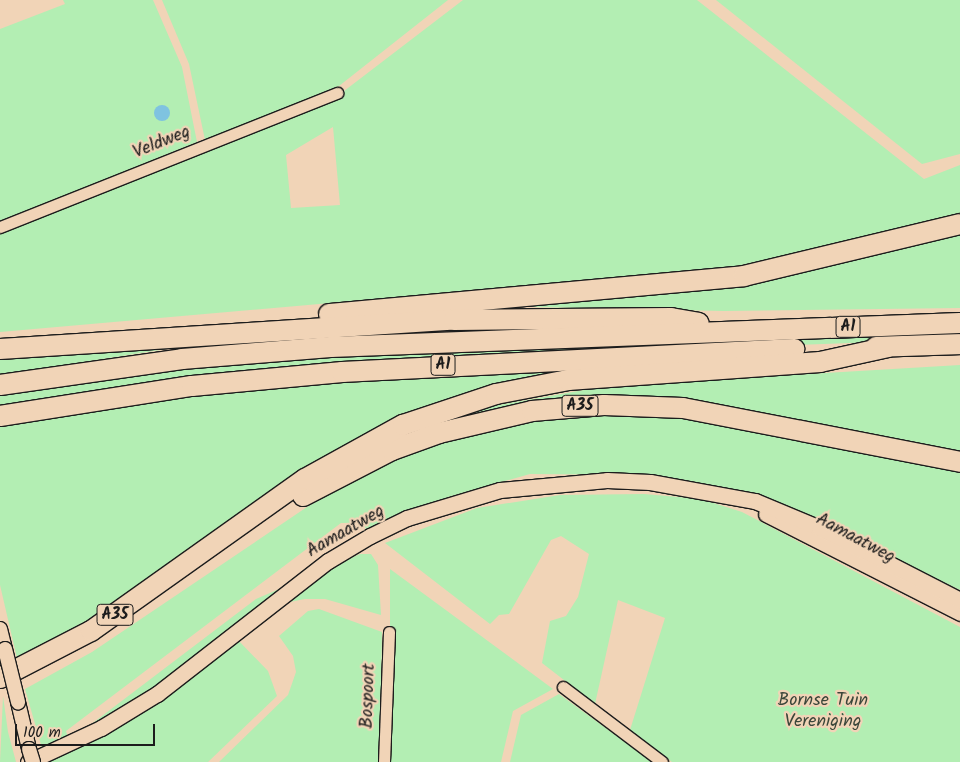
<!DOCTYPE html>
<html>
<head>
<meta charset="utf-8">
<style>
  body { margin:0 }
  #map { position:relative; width:960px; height:762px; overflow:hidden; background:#f1d4b7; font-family:Kalam,sans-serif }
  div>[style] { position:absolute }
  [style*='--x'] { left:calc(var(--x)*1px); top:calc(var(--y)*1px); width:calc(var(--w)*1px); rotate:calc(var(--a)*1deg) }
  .green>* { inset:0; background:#b3eeb3 }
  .water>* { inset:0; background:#7fc3e0 }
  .round { border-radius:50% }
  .roads { filter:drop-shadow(1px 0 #1c1c1c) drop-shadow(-1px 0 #1c1c1c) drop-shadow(0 1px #1c1c1c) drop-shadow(0 -1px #1c1c1c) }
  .minor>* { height:11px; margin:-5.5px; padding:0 5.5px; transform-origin:5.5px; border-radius:5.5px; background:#f1d4b7 }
  .tertiary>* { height:14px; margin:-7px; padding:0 7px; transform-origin:7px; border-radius:7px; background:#f1d4b7 }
  .secondary>* { height:15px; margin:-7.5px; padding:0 7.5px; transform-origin:7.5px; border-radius:7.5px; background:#f1d4b7 }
  .motorway>* { height:20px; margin:-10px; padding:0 10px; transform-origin:10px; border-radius:10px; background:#f1d4b7 }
  .bridges { filter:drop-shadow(1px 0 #1c1c1c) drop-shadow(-1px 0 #1c1c1c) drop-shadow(0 1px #1c1c1c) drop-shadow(0 -1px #1c1c1c) }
  .tertiary-bridge>* { height:14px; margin:-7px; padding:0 7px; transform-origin:7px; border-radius:7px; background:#f1d4b7 }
  span { translate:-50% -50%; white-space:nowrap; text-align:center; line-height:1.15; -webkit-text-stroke:4.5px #f1d4b7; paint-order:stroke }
  .shield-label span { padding:1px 4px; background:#f1d4b7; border:1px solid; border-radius:4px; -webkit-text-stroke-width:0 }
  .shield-label { font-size:16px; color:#1c1c1c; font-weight:700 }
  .street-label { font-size:18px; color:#1c1c1c }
  .park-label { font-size:18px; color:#3a463a }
  .scale { position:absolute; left:15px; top:724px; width:140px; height:22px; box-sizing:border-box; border:2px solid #1c1c1c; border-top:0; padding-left:6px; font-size:15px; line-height:18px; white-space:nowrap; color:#1c1c1c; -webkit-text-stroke:4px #f1d4b7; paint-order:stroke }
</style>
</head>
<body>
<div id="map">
  <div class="green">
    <i style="clip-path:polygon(63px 0,153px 0,182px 67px,197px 142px,0 222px,0 29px,65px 4px)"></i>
    <i style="clip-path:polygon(162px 0,448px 0,339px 86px,205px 140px,189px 64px)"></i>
    <i style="clip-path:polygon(evenodd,463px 0,697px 0,924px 179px,960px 165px,960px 216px,728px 268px,0 332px,0 233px,331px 101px,463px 0,333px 127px,340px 205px,291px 208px,286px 155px,333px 127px)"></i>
    <i style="clip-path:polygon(716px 0,960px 0,960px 154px,922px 164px)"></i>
    <i style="clip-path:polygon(960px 232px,960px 308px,724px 311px,478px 306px,625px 298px,744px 285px)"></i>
    <i style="clip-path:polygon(960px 326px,960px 339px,355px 361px,132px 384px,0 407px,0 395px,209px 362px)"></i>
    <i style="clip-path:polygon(234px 341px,167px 349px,0 375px,0 353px)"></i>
    <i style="clip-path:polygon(960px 365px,960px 459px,629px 399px,441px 423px,493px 406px,607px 386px)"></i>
    <i style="clip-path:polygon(542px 372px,567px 374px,442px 402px,19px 667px,0 585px,0 425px,144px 400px,254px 388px)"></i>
    <i style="clip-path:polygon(597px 413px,696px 415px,960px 469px,960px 590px,771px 499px,645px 475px,530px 474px,448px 497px,369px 531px,359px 523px,341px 523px,66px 731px,69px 741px,256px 599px,360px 554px,371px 554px,378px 565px,381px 615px,325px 599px,305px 599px,264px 607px,236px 638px,268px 671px,277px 696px,208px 762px,46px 762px,25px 689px,92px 652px,307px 507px,366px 472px,437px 444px,525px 423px)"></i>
    <i style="clip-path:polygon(644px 494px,701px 499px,742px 512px,960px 627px,960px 762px,672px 762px,630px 730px,665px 618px,618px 600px,595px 704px,542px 663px,550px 621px,566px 616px,578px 597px,589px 554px,561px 536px,551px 540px,509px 614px,499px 615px,490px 624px,385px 543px,477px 508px,560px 495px)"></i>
    <i style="clip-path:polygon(390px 569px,553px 689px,513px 711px,501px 762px,390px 762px)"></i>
    <i style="clip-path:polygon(319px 609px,382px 632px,380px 762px,219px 762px,288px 695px,296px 672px,293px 656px,279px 636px,308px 611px)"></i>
    <i style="clip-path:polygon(559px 694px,629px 745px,651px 762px,510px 762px,521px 715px)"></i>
    <i style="clip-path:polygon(3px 696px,8px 732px,16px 762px,0 762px)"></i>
  </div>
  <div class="water">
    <i class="round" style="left:154px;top:105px;width:16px;height:16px"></i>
  </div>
  <div class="roads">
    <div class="minor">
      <i style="--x:0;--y:227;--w:363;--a:-21.7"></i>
      <i style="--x:563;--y:687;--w:124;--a:37.1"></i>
      <i style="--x:384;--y:762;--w:130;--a:-87.8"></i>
    </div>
    <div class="tertiary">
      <i style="--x:0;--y:629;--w:21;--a:76"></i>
      <i style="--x:18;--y:702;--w:48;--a:76.8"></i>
    </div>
    <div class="secondary">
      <i style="--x:766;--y:514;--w:218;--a:27"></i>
      <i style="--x:28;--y:762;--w:81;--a:-25"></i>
      <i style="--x:101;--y:728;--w:66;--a:-31.3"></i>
      <i style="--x:157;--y:694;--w:217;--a:-37.9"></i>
      <i style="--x:328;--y:561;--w:49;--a:-30.8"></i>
      <i style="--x:370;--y:536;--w:41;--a:-25.9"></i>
      <i style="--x:407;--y:518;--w:97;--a:-16.8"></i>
      <i style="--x:500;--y:490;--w:107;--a:-5.3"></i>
      <i style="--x:607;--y:480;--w:43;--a:2.7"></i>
      <i style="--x:650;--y:482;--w:107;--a:10.3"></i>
      <i style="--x:755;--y:501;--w:70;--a:22.6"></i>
      <i style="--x:820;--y:528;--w:157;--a:27.2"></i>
    </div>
    <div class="motorway">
      <i style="--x:329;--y:314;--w:417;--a:-5.2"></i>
      <i style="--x:744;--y:276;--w:222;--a:-13.5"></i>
      <i style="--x:876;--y:347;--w:84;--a:-2"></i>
      <i style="--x:0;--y:349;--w:455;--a:-3.7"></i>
      <i style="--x:454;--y:320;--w:217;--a:-0.5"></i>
      <i style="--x:671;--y:318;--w:28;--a:10"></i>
      <i style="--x:0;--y:385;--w:184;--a:-8.1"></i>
      <i style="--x:182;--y:359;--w:149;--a:-4.6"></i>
      <i style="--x:331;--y:347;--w:629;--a:-2.19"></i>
      <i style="--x:0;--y:416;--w:194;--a:-8.9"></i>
      <i style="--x:192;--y:386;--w:151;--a:-5.3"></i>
      <i style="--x:342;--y:372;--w:453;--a:-2.9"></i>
      <i style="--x:303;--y:496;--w:100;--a:-27.3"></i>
      <i style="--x:392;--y:450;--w:50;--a:-19.9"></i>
      <i style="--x:439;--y:433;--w:96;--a:-13.3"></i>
      <i style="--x:532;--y:411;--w:72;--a:-4.8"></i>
      <i style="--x:604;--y:405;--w:79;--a:2.2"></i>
      <i style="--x:683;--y:408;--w:282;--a:11"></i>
      <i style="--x:0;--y:678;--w:102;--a:-27.3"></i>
      <i style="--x:91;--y:631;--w:262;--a:-35.4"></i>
      <i style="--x:305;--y:479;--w:112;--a:-28.9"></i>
      <i style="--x:403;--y:425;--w:98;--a:-18.4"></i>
      <i style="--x:496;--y:394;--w:73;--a:-11"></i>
      <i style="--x:568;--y:380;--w:253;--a:-4.1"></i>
      <i style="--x:820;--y:362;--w:70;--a:-12.4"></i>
    </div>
  </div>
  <div class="bridges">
    <div class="tertiary-bridge">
      <i style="--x:5;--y:649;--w:55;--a:76.2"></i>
      <i style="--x:29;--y:749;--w:14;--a:73"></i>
    </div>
  </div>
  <div class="shield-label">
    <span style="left:848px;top:327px">A1</span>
    <span style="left:443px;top:365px">A1</span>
    <span style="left:580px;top:406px">A35</span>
    <span style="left:115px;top:615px">A35</span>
  </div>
  <div class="street-label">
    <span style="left:162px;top:143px;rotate:-22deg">Veldweg</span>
    <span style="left:346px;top:532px;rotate:-30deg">Aamaatweg</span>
    <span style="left:855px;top:539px;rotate:28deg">Aamaatweg</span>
    <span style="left:369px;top:696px;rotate:-88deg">Bospoort</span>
  </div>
  <div class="park-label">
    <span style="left:823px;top:712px">Bornse Tuin<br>Vereniging</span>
  </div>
  <div class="scale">100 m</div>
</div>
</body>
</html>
